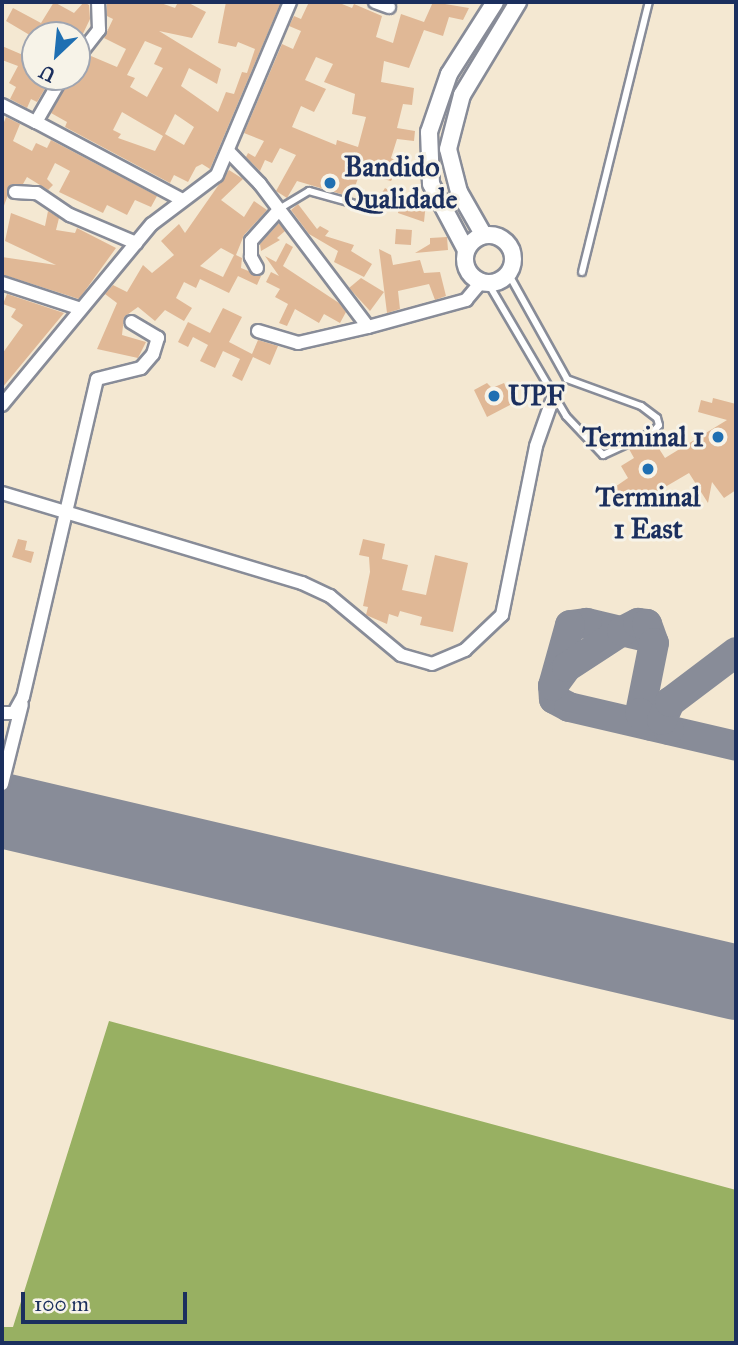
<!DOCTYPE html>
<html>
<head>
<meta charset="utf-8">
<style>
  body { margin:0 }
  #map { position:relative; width:738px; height:1345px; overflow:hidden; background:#f4e8d2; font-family:"IM FELL Great Primer",serif }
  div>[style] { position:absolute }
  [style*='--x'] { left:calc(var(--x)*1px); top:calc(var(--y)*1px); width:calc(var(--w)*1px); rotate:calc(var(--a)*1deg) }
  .forest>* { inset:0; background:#98b062 }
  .taxiway>* { height:30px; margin:-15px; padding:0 15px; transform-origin:15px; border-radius:15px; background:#888c98 }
  .runway>* { height:75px; margin:-37.5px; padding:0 37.5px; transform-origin:37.5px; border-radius:37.5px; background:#888c98 }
  .building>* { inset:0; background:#e0b896; transform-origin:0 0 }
  .roads { filter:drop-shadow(2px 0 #888c98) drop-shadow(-2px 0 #888c98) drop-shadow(0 2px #888c98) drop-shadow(0 -2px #888c98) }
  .service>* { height:6px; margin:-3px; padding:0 3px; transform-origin:3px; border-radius:3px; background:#fff }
  .minor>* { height:12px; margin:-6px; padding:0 6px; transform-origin:6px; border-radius:6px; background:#fff }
  .tertiary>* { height:16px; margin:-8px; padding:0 8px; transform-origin:8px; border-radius:8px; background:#fff }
  .tertiary>.ring { margin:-8px; padding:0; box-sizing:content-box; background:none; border:16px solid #fff; border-radius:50% }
  .dots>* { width:19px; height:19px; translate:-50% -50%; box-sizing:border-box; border:4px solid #f7f3e8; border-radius:50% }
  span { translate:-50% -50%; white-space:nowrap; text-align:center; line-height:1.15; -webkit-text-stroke:6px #f7f3e8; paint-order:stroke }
  .poi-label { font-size:28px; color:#1b2f5e; font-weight:700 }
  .left { translate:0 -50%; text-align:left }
  .right { translate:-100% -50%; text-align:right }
  .frame { position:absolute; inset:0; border:4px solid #1b2f5e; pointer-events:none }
  .north { position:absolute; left:21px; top:21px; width:70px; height:70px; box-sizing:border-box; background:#f7f3e8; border:2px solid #9fa5b1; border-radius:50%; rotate:206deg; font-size:19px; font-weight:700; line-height:28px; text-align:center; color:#1b2f5e }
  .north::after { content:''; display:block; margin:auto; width:24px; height:32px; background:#1f6fb2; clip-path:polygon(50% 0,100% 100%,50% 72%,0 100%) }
  .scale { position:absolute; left:21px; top:1292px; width:166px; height:32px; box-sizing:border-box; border:4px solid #1b2f5e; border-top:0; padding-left:9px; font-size:21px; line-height:24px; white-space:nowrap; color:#1b2f5e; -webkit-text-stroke:5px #f7f3e8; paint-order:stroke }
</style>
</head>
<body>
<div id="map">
  <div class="forest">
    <i style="clip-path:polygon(109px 1021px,736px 1190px,736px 1343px,2px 1343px,2px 1327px,13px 1327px)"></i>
  </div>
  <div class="taxiway">
    <i style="--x:642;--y:636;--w:57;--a:-166.7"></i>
    <i style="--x:587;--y:623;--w:17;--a:173"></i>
    <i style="--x:570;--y:625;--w:63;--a:105.6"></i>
    <i style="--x:553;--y:686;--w:13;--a:86"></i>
    <i style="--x:554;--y:699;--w:17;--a:28"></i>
    <i style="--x:569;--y:707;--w:171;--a:13.1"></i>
    <i style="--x:553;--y:686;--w:24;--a:-54"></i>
    <i style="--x:567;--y:667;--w:66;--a:-33.2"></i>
    <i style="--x:622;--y:631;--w:18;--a:-27"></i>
    <i style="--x:638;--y:623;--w:9;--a:6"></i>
    <i style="--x:647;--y:624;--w:20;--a:70"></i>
    <i style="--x:654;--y:643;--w:71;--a:101.3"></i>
    <i style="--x:640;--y:713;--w:16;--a:52"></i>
    <i style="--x:669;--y:730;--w:12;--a:-125"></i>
    <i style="--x:662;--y:720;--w:20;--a:-66"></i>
    <i style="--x:670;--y:702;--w:83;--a:-37.1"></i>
  </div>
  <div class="runway">
    <i style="--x:2;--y:810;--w:754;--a:13.19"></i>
  </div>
  <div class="building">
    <i style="clip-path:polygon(54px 2px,74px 13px,84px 2px,89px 5px,90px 19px,80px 40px,52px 25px,46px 35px,35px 35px,35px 77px,52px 77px,37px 102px,31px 99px,27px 108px,10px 99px,16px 87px,9px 83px,18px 66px,2px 60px,2px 46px,23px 55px,33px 37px,6px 21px,13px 8px,41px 23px)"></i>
    <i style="clip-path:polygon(evenodd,107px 2px,158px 2px,175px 8px,178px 2px,187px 2px,206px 12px,192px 38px,159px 31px,221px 69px,217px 84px,189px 68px,181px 86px,218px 112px,226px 92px,234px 94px,242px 72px,247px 73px,255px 49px,238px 42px,236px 47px,218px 43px,226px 2px,280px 4px,210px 169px,202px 164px,196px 167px,188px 182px,174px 175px,170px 183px,65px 127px,67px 122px,51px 113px,71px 77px,77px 77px,77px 71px,82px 74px,91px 56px,117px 67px,126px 49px,104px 38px,113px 19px,107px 16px,107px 2px,145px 41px,162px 48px,154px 64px,163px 68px,147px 97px,130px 87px,135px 78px,127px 75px,145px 41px,107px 2px,122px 112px,163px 136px,155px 151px,118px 138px,121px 134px,113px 130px,122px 112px,107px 2px,175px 114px,194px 127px,184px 145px,165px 134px,175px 114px)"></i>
    <i style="clip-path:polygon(evenodd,309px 2px,337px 2px,352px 8px,354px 4px,382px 16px,376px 37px,393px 43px,401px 14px,424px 22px,433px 2px,469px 8px,463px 20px,449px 17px,443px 36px,424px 30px,409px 68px,384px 61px,381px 82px,414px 88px,412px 105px,403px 104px,397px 128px,415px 131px,414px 141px,397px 139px,391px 158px,401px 164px,391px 181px,360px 173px,351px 197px,297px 181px,287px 198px,276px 191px,296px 155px,280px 148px,272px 163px,265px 160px,260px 171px,246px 157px,248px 153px,255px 157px,264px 141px,244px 133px,282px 44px,293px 49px,301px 31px,289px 26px,294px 16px,301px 19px,309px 2px,316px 57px,333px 64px,324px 82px,355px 94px,352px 114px,366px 117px,358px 147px,337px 140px,336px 145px,292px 127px,301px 106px,314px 112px,326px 89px,305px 80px,316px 57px)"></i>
    <i style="clip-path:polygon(6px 117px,20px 124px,13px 141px,32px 151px,36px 143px,47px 148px,51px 140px,157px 196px,151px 207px,135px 200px,127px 215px,107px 205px,103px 213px,59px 192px,70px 171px,55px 163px,47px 179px,53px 185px,48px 190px,27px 177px,23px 184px,12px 184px,2px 211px,2px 127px)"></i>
    <i style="clip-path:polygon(evenodd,229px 170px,243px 179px,221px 200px,244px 217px,254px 201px,267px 210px,244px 235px,236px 255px,242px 258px,241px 268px,261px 276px,257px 285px,238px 276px,229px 293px,200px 279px,196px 288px,184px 282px,176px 298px,192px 308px,184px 321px,165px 310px,155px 321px,138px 307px,124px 317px,122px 335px,146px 342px,138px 358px,97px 349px,117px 303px,105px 294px,113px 285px,127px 292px,143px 265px,152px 273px,174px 255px,161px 241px,179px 224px,185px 233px,229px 170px,221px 248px,234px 255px,223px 277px,200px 266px,221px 248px)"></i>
    <i style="clip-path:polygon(385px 188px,395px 194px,381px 212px,373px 208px)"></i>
    <i style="clip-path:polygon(399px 200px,414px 205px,414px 200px,426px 202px,424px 222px,398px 213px)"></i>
    <i style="clip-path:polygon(298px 204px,317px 229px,320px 226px,329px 231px,325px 236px,354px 245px,351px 251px,372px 264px,364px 277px,334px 262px,338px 251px,309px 234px,291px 210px)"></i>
    <i style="clip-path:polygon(48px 211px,59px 218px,56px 230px,75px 233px,77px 228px,116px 248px,79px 299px,4px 275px,2px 257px,56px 265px,5px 241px,11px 213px,45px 226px)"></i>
    <i style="clip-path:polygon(279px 223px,285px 231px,277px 238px,280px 240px,261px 251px,260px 244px)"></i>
    <i style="left:396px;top:229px;width:16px;height:15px;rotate:4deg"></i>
    <i style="clip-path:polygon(447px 237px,448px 250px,415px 253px,430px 244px,430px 238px)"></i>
    <i style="clip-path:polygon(286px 243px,293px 247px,283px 266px,339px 303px,346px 312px,340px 323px,324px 314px,319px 323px,295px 309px,287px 326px,279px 323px,288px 304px,275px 297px,280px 289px,266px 282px,271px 272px,279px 276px,265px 256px,276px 262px)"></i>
    <i style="clip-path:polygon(379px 249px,391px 255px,393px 265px,420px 260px,424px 273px,440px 272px,446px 296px,435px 300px,429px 284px,398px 291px,400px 309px,387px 313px)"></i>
    <i style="clip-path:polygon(361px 278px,384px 292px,370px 311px,349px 288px)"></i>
    <i style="clip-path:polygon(7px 294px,64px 313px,2px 388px,2px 354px,23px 325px,11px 317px,16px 309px,3px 304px)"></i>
    <i style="clip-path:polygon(223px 308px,242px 317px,229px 342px,252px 354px,258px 340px,278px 346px,270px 365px,253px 357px,242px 381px,232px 376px,240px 359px,223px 351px,215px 368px,200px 361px,208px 345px,193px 337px,188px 347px,178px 342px,188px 322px,210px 333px)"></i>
    <i style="clip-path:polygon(487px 383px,492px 388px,504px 383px,514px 403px,487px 417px,474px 390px)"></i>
    <i style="clip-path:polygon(713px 398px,736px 404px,736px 490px,724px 498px,712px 482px,708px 503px,689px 473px,648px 497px,652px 502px,631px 499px,622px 505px,612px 489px,628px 478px,621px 466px,634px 458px,629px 449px,641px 444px,645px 450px,656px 444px,665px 458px,727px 420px,698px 412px,701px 400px,712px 403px)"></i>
    <i style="clip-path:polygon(18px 539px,27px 541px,25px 550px,34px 552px,31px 563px,12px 557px)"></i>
    <i style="clip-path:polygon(363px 539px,385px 544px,382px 559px,408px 565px,402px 590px,426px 595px,435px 555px,468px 563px,453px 632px,420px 625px,422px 617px,400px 611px,398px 617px,389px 614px,387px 624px,366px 615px,368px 607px,363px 606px,370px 572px,369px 557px,359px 555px)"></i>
  </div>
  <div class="roads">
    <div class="service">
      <i style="--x:279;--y:209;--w:35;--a:-31"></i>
      <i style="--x:309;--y:191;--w:45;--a:15.6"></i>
      <i style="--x:582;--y:272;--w:278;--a:-76.1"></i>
      <i style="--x:488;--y:283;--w:154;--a:59.6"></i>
      <i style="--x:566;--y:416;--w:54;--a:46.5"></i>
      <i style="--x:603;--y:455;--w:55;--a:-24.7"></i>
      <i style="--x:653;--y:432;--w:9;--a:-49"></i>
      <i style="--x:659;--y:425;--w:7;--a:-106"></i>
      <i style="--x:657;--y:418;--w:20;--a:-143"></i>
      <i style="--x:641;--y:406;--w:79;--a:-160"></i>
      <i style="--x:567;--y:379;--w:121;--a:-119.1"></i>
    </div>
    <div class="minor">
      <i style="--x:375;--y:2;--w:15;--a:20"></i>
      <i style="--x:77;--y:58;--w:36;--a:-52"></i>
      <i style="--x:99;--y:30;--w:28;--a:-92"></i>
      <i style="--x:62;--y:77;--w:52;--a:120"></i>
      <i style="--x:36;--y:122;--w:166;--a:28"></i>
      <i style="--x:2;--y:105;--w:38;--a:27"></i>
      <i style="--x:230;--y:153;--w:43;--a:45.9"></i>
      <i style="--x:260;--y:184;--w:179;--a:52.9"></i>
      <i style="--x:368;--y:327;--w:102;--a:-15.4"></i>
      <i style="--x:466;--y:300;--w:23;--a:-50"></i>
      <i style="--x:15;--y:192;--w:22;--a:3"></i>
      <i style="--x:37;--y:193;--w:40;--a:34"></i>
      <i style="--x:70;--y:215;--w:72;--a:23"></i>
      <i style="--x:257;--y:268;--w:13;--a:-119"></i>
      <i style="--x:251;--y:257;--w:16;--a:-90"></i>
      <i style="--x:251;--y:241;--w:40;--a:-48"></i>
      <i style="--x:2;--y:283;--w:83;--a:18.2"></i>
      <i style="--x:258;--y:331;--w:42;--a:16.7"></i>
      <i style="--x:298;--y:343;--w:72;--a:-12.9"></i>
      <i style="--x:2;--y:405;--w:235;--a:-50.4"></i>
      <i style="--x:152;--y:224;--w:81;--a:-37"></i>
      <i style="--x:217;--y:175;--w:188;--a:-67.1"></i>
      <i style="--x:2;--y:493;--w:313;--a:16.7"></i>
      <i style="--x:302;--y:583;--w:31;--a:25"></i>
      <i style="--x:330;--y:596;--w:92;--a:39.7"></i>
      <i style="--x:401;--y:655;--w:32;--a:16"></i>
      <i style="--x:432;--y:664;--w:36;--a:-23"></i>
      <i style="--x:465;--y:650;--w:51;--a:-43.4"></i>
      <i style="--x:502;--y:615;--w:172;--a:-78.6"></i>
      <i style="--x:536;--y:446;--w:57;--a:-70.6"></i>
      <i style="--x:2;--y:713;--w:12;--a:0"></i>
      <i style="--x:14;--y:713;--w:18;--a:-61"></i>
      <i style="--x:23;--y:697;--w:326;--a:-76.9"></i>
      <i style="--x:97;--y:379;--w:45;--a:-14"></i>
      <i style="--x:141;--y:368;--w:18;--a:-49"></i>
      <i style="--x:153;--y:354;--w:17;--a:-73"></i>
      <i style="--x:158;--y:338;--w:31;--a:-149"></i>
      <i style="--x:2;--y:784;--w:82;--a:-76"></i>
    </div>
    <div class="tertiary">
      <i style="--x:483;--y:234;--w:48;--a:-119.7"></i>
      <i style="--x:459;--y:192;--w:44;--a:-104.3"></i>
      <i style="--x:448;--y:149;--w:56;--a:-75.5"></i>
      <i style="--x:462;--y:95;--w:109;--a:-58.9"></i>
      <i class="ring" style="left:465px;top:235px;width:32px;height:32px"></i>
      <i style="--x:466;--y:250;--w:75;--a:-117.9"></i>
      <i style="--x:431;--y:184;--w:52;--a:-92.2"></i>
      <i style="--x:429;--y:132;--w:61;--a:-71"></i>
      <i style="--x:449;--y:74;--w:85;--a:-57.4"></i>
    </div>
  </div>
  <div class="dots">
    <i style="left:330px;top:183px;background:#1f6fb2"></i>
    <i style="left:494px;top:396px;background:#1f6fb2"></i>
    <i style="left:718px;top:437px;background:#1f6fb2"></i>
    <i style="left:648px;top:469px;background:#1f6fb2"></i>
  </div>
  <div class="poi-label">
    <span class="left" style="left:344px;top:183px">Bandido<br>Qualidade</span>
    <span class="left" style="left:508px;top:396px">UPF</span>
    <span class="right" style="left:704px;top:437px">Terminal 1</span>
    <span style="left:648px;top:513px">Terminal<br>1 East</span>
  </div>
  <div class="frame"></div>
  <div class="north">U</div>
  <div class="scale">100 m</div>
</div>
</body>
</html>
